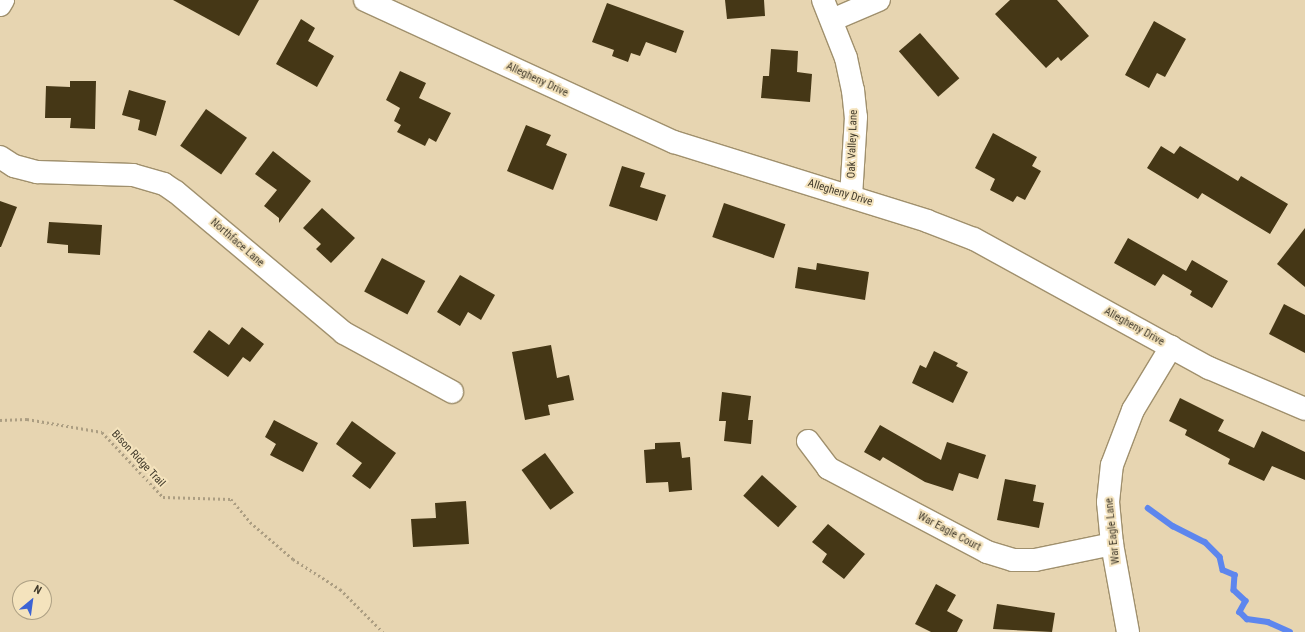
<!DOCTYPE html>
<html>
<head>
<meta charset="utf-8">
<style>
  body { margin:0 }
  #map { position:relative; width:1305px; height:632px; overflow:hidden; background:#e7d5b1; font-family:"Roboto Condensed",sans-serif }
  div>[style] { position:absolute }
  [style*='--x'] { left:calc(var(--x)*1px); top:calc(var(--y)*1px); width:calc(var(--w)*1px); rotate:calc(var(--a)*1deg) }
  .stream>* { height:5.5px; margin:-2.75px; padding:0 2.75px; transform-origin:2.75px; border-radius:2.75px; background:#5d86ee }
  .building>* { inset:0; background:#453716; transform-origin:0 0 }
  .path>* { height:2.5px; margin-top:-1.25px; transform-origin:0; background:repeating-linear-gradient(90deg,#ac9e82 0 2px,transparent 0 5px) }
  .roads { filter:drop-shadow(1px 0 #a0906d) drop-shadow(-1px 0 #a0906d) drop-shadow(0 1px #a0906d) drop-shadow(0 -1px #a0906d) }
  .minor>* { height:22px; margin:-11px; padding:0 11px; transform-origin:11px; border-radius:11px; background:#fff }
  span { translate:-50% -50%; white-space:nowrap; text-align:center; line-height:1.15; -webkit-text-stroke:4px #f4e3bd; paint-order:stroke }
  .street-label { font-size:11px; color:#413a2b }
  .north { position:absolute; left:12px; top:580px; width:40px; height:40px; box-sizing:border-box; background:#f4e3bd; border:1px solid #ac9f83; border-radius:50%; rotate:29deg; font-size:11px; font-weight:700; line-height:16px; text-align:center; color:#413a2b }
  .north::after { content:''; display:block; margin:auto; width:14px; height:18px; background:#3c63d4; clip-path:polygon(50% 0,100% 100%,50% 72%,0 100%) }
</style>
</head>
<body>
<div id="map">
  <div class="stream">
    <i style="--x:1148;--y:508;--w:31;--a:36"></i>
    <i style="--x:1173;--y:526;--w:36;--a:27"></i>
    <i style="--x:1205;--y:542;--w:21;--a:45"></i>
    <i style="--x:1220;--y:557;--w:13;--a:77"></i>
    <i style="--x:1223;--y:570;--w:13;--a:23"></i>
    <i style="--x:1235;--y:575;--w:15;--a:94"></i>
    <i style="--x:1234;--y:590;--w:16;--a:43"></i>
    <i style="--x:1246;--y:601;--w:13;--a:119"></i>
    <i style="--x:1240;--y:612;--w:10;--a:45"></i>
    <i style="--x:1247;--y:619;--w:21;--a:8"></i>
    <i style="--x:1268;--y:622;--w:24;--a:24"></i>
  </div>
  <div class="building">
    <i style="clip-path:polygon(173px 0,259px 0,239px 36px)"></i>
    <i style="clip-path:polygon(725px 0,764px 0,765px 16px,727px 19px)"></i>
    <i style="clip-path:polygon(1010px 0,1057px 0,1089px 36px,1061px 61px,1058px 57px,1046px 68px,995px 14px)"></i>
    <i style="clip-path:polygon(607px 3px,684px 31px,676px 53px,646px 42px,640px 56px,631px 53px,628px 62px,612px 56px,614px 50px,592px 42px)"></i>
    <i style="clip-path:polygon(301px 19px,315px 28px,308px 41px,334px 56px,317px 87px,276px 64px)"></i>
    <i style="clip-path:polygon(1154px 21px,1186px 39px,1165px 77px,1157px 73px,1149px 88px,1125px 75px)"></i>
    <i style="left:920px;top:33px;width:60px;height:28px;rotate:49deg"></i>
    <i style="clip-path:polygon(771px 49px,798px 51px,797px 72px,812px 74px,810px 102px,761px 98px,763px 76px,769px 76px)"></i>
    <i style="clip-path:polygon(400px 71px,426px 83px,419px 98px,451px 113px,436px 142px,429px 138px,425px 146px,397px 132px,401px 125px,394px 121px,400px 108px,386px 100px)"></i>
    <i style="clip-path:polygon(70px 81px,96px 81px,95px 129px,70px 128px,71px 118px,45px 118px,46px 86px,70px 87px)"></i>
    <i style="clip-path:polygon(129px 90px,166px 101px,156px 136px,138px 130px,140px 120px,122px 115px)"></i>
    <i style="left:206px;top:109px;width:50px;height:45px;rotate:35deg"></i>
    <i style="clip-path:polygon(526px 125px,551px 135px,546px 145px,567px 154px,553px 190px,507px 171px)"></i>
    <i style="clip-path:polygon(993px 133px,1037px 157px,1032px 166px,1041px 171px,1025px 200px,1017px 196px,1013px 202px,990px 190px,995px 179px,975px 168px)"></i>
    <i style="clip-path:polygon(1161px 146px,1174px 154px,1180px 146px,1238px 181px,1241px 176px,1288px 204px,1270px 234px,1202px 193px,1198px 199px,1147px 168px)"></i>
    <i style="clip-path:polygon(273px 151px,311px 181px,279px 223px,279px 218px,264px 206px,277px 190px,255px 174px)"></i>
    <i style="clip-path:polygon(622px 166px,645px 173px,640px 187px,666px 195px,657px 221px,609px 206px)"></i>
    <i style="clip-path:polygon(0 201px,17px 207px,1px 247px,0 247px)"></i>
    <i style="left:724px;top:203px;width:65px;height:36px;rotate:19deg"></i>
    <i style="clip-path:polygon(322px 208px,355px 238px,331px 263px,316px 249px,321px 244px,303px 228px)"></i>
    <i style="clip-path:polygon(49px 222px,102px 225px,100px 255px,68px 253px,68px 245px,47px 243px)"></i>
    <i style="clip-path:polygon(1305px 228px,1305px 287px,1277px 264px)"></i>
    <i style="clip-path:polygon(1128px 238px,1186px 271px,1192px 260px,1228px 281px,1212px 308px,1190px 295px,1192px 291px,1163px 274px,1155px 286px,1114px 263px)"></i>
    <i style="left:382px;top:258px;width:49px;height:38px;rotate:28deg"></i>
    <i style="clip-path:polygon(817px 263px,869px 272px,865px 300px,795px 288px,798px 267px,816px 270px)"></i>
    <i style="clip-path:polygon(460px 275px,495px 295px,481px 320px,468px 312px,460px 326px,437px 312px)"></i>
    <i style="clip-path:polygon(1284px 304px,1305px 315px,1305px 353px,1269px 334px)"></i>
    <i style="clip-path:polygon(242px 327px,264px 344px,250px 362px,243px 357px,228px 377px,193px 352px,209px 330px,229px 345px)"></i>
    <i style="clip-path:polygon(551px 345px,557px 378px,569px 375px,574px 400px,548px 405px,550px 415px,525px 420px,512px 352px)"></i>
    <i style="clip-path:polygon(934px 351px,958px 363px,956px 366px,968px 372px,953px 403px,912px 383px,920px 365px,926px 368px)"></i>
    <i style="clip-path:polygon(722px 392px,751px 396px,748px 420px,753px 420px,751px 444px,724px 441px,726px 421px,719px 421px)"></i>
    <i style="clip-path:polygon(1180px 398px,1224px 420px,1218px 431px,1254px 448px,1262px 431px,1305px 452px,1305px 480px,1272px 466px,1264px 481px,1228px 464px,1230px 459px,1185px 435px,1187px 430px,1169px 421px)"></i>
    <i style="clip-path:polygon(274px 420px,318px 443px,303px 472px,270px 455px,276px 444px,265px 437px)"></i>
    <i style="clip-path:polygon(352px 421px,396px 453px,370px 489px,352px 476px,362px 463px,336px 444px)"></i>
    <i style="clip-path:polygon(880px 425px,941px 460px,947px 442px,986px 455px,978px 479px,959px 473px,953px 491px,925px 482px,883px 457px,880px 461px,864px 452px)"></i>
    <i style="clip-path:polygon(680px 442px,682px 458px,690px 457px,692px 490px,669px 492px,668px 482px,646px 483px,644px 450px,655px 449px,655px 443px)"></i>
    <i style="left:545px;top:453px;width:49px;height:29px;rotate:54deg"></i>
    <i style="left:762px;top:475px;width:47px;height:28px;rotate:42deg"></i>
    <i style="clip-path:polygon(1005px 479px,1036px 485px,1033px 501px,1044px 503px,1039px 528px,997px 520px)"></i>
    <i style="clip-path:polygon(466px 501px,469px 544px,413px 547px,411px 519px,436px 518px,435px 503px)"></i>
    <i style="clip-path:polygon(828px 524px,865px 554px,844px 579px,822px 562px,827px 554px,812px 542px)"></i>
    <i style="clip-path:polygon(936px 584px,956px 595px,947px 611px,963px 620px,957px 632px,931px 632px,915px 624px)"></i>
    <i style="clip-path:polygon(997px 604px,1055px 613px,1052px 632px,993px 629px)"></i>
  </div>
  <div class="path">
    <i style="--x:0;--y:420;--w:27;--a:-2"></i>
    <i style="--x:27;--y:419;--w:76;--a:9.8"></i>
    <i style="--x:102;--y:432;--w:89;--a:46.8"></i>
    <i style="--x:163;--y:497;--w:68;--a:1.7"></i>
    <i style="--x:231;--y:499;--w:30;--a:50"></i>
    <i style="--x:250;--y:522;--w:57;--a:40.7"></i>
    <i style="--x:293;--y:559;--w:56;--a:32.6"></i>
    <i style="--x:340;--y:589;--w:61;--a:45"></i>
  </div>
  <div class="roads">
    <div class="minor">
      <i style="--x:365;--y:0;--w:340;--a:24.7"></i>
      <i style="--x:674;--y:142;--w:265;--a:17.3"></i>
      <i style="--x:927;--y:221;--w:50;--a:21"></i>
      <i style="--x:974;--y:239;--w:268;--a:28.8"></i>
      <i style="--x:1209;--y:368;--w:104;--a:23.1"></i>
      <i style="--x:823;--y:0;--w:62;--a:68.4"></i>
      <i style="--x:846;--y:58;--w:33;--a:78"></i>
      <i style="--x:853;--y:90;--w:27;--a:84"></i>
      <i style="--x:856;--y:117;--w:79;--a:93.6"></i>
      <i style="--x:0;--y:5;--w:6;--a:-59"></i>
      <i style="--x:832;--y:20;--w:51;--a:-23.1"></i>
      <i style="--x:0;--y:157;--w:17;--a:33"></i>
      <i style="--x:14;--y:166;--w:24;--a:15"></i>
      <i style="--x:37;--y:172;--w:96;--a:1.8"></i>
      <i style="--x:133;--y:175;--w:32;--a:16"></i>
      <i style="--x:164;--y:184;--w:14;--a:34"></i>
      <i style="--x:176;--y:192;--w:219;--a:40"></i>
      <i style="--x:344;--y:333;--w:123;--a:28.6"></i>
      <i style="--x:808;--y:441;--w:34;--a:53"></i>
      <i style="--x:828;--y:468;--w:180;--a:27.8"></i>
      <i style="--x:987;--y:552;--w:27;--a:17"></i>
      <i style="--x:1013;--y:560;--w:22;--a:0"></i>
      <i style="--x:1035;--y:560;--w:79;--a:-11.7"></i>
      <i style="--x:1128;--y:632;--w:89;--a:-100.3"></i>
      <i style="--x:1112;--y:544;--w:42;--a:-95.4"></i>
      <i style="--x:1108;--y:502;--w:37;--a:-84"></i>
      <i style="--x:1112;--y:465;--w:59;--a:-69.1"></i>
      <i style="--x:1133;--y:410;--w:74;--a:-58.9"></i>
    </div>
  </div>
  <div class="street-label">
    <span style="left:537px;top:80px;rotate:25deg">Allegheny Drive</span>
    <span style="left:853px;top:144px;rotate:-88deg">Oak Valley Lane</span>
    <span style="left:840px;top:193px;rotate:17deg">Allegheny Drive</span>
    <span style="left:237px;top:243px;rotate:41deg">Northface Lane</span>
    <span style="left:1134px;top:327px;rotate:29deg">Allegheny Drive</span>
    <span style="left:138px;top:459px;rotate:47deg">Bison Ridge Trail</span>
    <span style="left:1113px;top:531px;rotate:-96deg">War Eagle Lane</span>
    <span style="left:949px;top:532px;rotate:28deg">War Eagle Court</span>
  </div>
  <div class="north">N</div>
</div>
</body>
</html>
